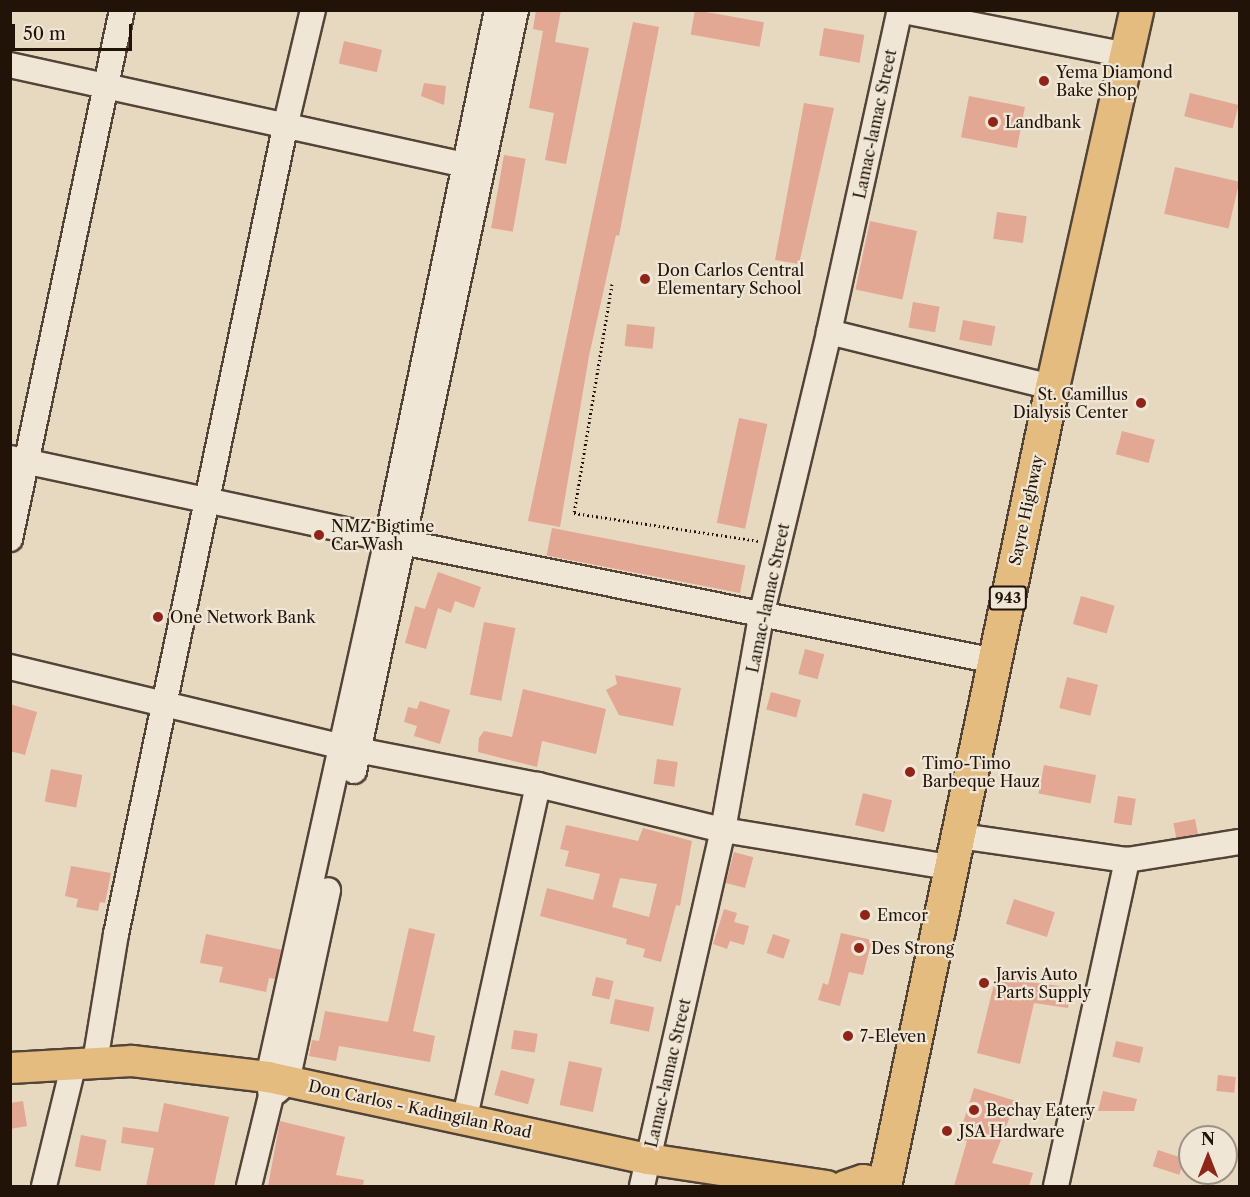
<!DOCTYPE html>
<html>
<head>
<meta charset="utf-8">
<style>
  body { margin:0 }
  #map { position:relative; width:1250px; height:1197px; overflow:hidden; background:#e7d8c0; font-family:"Libre Caslon Text",serif }
  div>[style] { position:absolute }
  [style*='--x'] { left:calc(var(--x)*1px); top:calc(var(--y)*1px); width:calc(var(--w)*1px); rotate:calc(var(--a)*1deg) }
  .building>* { inset:0; background:#e2a894; transform-origin:0 0 }
  .path>* { height:3px; margin-top:-1.5px; transform-origin:0; background:repeating-linear-gradient(90deg,#221309 0 1.5px,transparent 0 4.5px) }
  .roads { filter:drop-shadow(2px 0 #534437) drop-shadow(-2px 0 #534437) drop-shadow(0 2px #534437) drop-shadow(0 -2px #534437) }
  .minor>* { height:24px; margin:-12px; padding:0 12px; transform-origin:12px; border-radius:12px; background:#efe6d6 }
  .major>* { height:30px; margin:-15px; padding:0 15px; transform-origin:15px; border-radius:15px; background:#e4bc80 }
  .highway>* { height:33px; margin:-16.5px; padding:0 16.5px; transform-origin:16.5px; border-radius:16.5px; background:#e4bc80 }
  .dots>* { width:16px; height:16px; translate:-50% -50%; box-sizing:border-box; border:3px solid #efe6d6; border-radius:50% }
  span { translate:-50% -50%; white-space:nowrap; text-align:center; line-height:1.15; -webkit-text-stroke:4.5px #efe6d6; paint-order:stroke }
  .shield-label span { padding:2px 4px; background:#efe6d6; border:2px solid; border-radius:4px; -webkit-text-stroke-width:0 }
  .shield-label { font-size:15px; color:#221309; font-weight:700 }
  .poi-label { font-size:16px; color:#221309 }
  .left { translate:0 -50%; text-align:left }
  .right { translate:-100% -50%; text-align:right }
  .street-label { font-size:16px; color:#221309 }
  .frame { position:absolute; inset:0; border:12px solid #221309; pointer-events:none }
  .north { position:absolute; left:1178px; top:1125px; width:60px; height:60px; box-sizing:border-box; background:#efe6d6; border:2px solid #9d9284; border-radius:50%; rotate:0deg; font-size:16px; font-weight:700; line-height:24px; text-align:center; color:#221309 }
  .north::after { content:''; display:block; margin:auto; width:21px; height:27px; background:#8f2418; clip-path:polygon(50% 0,100% 100%,50% 72%,0 100%) }
  .scale { position:absolute; left:12px; top:24px; width:120px; height:27px; box-sizing:border-box; border:3px solid #221309; border-top:0; padding-left:8px; font-size:18px; line-height:21px; white-space:nowrap; color:#221309; -webkit-text-stroke:4px #efe6d6; paint-order:stroke }
</style>
</head>
<body>
<div id="map">
  <div class="building">
    <i style="clip-path:polygon(536px 10px,561px 10px,555px 42px,589px 48px,566px 164px,545px 160px,554px 113px,529px 108px,543px 31px,533px 29px)"></i>
    <i style="left:695px;top:10px;width:70px;height:25px;rotate:10deg"></i>
    <i style="clip-path:polygon(633px 22px,659px 27px,619px 236px,616px 235px,589px 356px,560px 527px,528px 521px)"></i>
    <i style="left:824px;top:28px;width:41px;height:28px;rotate:10deg"></i>
    <i style="left:344px;top:41px;width:39px;height:23px;rotate:13deg"></i>
    <i style="clip-path:polygon(424px 83px,446px 86px,444px 105px,421px 96px)"></i>
    <i style="left:1190px;top:93px;width:50px;height:24px;rotate:14deg"></i>
    <i style="left:969px;top:96px;width:57px;height:42px;rotate:11deg"></i>
    <i style="clip-path:polygon(804px 103px,834px 108px,799px 264px,775px 260px)"></i>
    <i style="left:504px;top:155px;width:22px;height:74px;rotate:10deg"></i>
    <i style="left:1175px;top:167px;width:66px;height:48px;rotate:13deg"></i>
    <i style="left:997px;top:212px;width:30px;height:27px;rotate:8deg"></i>
    <i style="left:870px;top:221px;width:48px;height:70px;rotate:12deg"></i>
    <i style="left:913px;top:302px;width:27px;height:26px;rotate:10deg"></i>
    <i style="left:963px;top:320px;width:33px;height:20px;rotate:11deg"></i>
    <i style="left:627px;top:324px;width:28px;height:22px;rotate:6deg"></i>
    <i style="left:739px;top:418px;width:29px;height:107px;rotate:12deg"></i>
    <i style="left:1122px;top:431px;width:34px;height:24px;rotate:15deg"></i>
    <i style="left:552px;top:528px;width:197px;height:28px;rotate:11deg"></i>
    <i style="clip-path:polygon(438px 572px,481px 587px,474px 608px,455px 601px,451px 613px,438px 608px,426px 649px,405px 643px,415px 606px,425px 609px)"></i>
    <i style="left:1081px;top:596px;width:35px;height:29px;rotate:16deg"></i>
    <i style="left:484px;top:622px;width:32px;height:74px;rotate:11deg"></i>
    <i style="left:805px;top:649px;width:20px;height:26px;rotate:15deg"></i>
    <i style="clip-path:polygon(615px 675px,681px 688px,673px 726px,619px 715px,606px 690px,617px 684px)"></i>
    <i style="left:1067px;top:677px;width:32px;height:32px;rotate:14deg"></i>
    <i style="clip-path:polygon(523px 689px,606px 709px,596px 754px,542px 741px,537px 767px,478px 752px,479px 738px,484px 731px,512px 737px)"></i>
    <i style="left:771px;top:692px;width:31px;height:18px;rotate:15deg"></i>
    <i style="clip-path:polygon(420px 701px,450px 710px,440px 744px,414px 736px,417px 726px,404px 722px,408px 707px,417px 709px)"></i>
    <i style="clip-path:polygon(10px 704px,37px 712px,25px 755px,10px 751px)"></i>
    <i style="left:657px;top:759px;width:21px;height:25px;rotate:8deg"></i>
    <i style="left:1044px;top:765px;width:53px;height:29px;rotate:11deg"></i>
    <i style="left:51px;top:769px;width:32px;height:33px;rotate:11deg"></i>
    <i style="left:863px;top:793px;width:30px;height:33px;rotate:14deg"></i>
    <i style="left:1118px;top:796px;width:18px;height:27px;rotate:9deg"></i>
    <i style="left:1195px;top:819px;width:15px;height:22px;rotate:79deg"></i>
    <i style="clip-path:polygon(evenodd,566px 825px,638px 841px,643px 828px,692px 841px,680px 906px,676px 905px,661px 962px,643px 957px,645px 949px,626px 944px,627px 939px,540px 916px,547px 888px,593px 900px,600px 874px,565px 866px,569px 851px,560px 849px,566px 825px,620px 878px,657px 884px,649px 917px,612px 907px,620px 878px)"></i>
    <i style="left:734px;top:852px;width:20px;height:32px;rotate:15deg"></i>
    <i style="clip-path:polygon(71px 866px,111px 873px,105px 903px,100px 902px,98px 911px,76px 907px,78px 899px,65px 896px)"></i>
    <i style="left:1014px;top:899px;width:43px;height:26px;rotate:18deg"></i>
    <i style="clip-path:polygon(724px 909px,737px 913px,734px 922px,749px 926px,744px 945px,730px 941px,727px 949px,713px 944px)"></i>
    <i style="clip-path:polygon(409px 928px,435px 934px,413px 1031px,435px 1036px,430px 1062px,339px 1046px,336px 1061px,309px 1056px,312px 1040px,319px 1041px,325px 1011px,388px 1022px)"></i>
    <i style="clip-path:polygon(841px 933px,872px 940px,863px 975px,849px 972px,840px 1006px,818px 1000px,823px 983px,828px 985px)"></i>
    <i style="clip-path:polygon(206px 934px,282px 950px,275px 979px,269px 978px,266px 992px,219px 982px,223px 967px,200px 963px)"></i>
    <i style="left:773px;top:934px;width:18px;height:20px;rotate:19deg"></i>
    <i style="clip-path:polygon(997px 972px,1031px 976px,1030px 982px,1059px 986px,1058px 995px,1070px 996px,1068px 1008px,1034px 1003px,1020px 1064px,977px 1053px)"></i>
    <i style="left:596px;top:977px;width:18px;height:19px;rotate:13deg"></i>
    <i style="left:615px;top:999px;width:40px;height:25px;rotate:12deg"></i>
    <i style="left:514px;top:1030px;width:24px;height:19px;rotate:9deg"></i>
    <i style="left:1116px;top:1041px;width:28px;height:16px;rotate:13deg"></i>
    <i style="left:569px;top:1061px;width:34px;height:45px;rotate:12deg"></i>
    <i style="left:501px;top:1070px;width:35px;height:26px;rotate:15deg"></i>
    <i style="left:1218px;top:1075px;width:18px;height:16px;rotate:6deg"></i>
    <i style="clip-path:polygon(974px 1088px,1016px 1101px,992px 1163px,1033px 1173px,1029px 1186px,954px 1186px,967px 1141px,958px 1139px)"></i>
    <i style="clip-path:polygon(1103px 1091px,1137px 1099px,1134px 1111px,1098px 1111px)"></i>
    <i style="clip-path:polygon(23px 1101px,27px 1126px,10px 1129px,10px 1103px)"></i>
    <i style="clip-path:polygon(164px 1103px,229px 1117px,214px 1186px,146px 1186px,154px 1148px,121px 1143px,123px 1127px,158px 1132px)"></i>
    <i style="clip-path:polygon(280px 1121px,345px 1137px,336px 1175px,364px 1180px,363px 1186px,268px 1186px)"></i>
    <i style="left:81px;top:1135px;width:26px;height:32px;rotate:11deg"></i>
    <i style="left:1158px;top:1150px;width:28px;height:17px;rotate:18deg"></i>
  </div>
  <div class="path">
    <i style="--x:612;--y:284;--w:232;--a:99.4"></i>
    <i style="--x:574;--y:513;--w:188;--a:8.6"></i>
  </div>
  <div class="roads">
    <div class="minor">
      <i style="--x:899;--y:10;--w:232;--a:11.2"></i>
      <i style="--x:10;--y:65;--w:480;--a:12.4"></i>
      <i style="--x:829;--y:332;--w:230;--a:13.9"></i>
      <i style="--x:10;--y:458;--w:386;--a:12.1"></i>
      <i style="--x:387;--y:539;--w:620;--a:11.35"></i>
      <i style="--x:10;--y:539;--w:541;--a:-78.05"></i>
      <i style="--x:10;--y:667;--w:342;--a:13.5"></i>
      <i style="--x:342;--y:747;--w:200;--a:11"></i>
      <i style="--x:538;--y:785;--w:190;--a:13.7"></i>
      <i style="--x:723;--y:830;--w:234;--a:9.3"></i>
      <i style="--x:354;--y:771;--w:778;--a:-77.98"></i>
      <i style="--x:960;--y:836;--w:169;--a:8.2"></i>
      <i style="--x:1127;--y:860;--w:114;--a:-9.1"></i>
      <i style="--x:95;--y:1062;--w:130;--a:-80.7"></i>
      <i style="--x:116;--y:934;--w:829;--a:-78.16"></i>
      <i style="--x:286;--y:123;--w:116;--a:-76.6"></i>
      <i style="--x:276;--y:1092;--w:15;--a:-42"></i>
      <i style="--x:287;--y:1082;--w:196;--a:-77.9"></i>
      <i style="--x:465;--y:1117;--w:340;--a:-77.6"></i>
      <i style="--x:44;--y:1186;--w:127;--a:-76.3"></i>
      <i style="--x:249;--y:1186;--w:93;--a:-76.3"></i>
      <i style="--x:271;--y:1096;--w:19;--a:-99"></i>
      <i style="--x:268;--y:1077;--w:551;--a:-77.53"></i>
      <i style="--x:387;--y:539;--w:540;--a:-78.25"></i>
      <i style="--x:642;--y:1186;--w:365;--a:-77.2"></i>
      <i style="--x:723;--y:830;--w:221;--a:-79.9"></i>
      <i style="--x:762;--y:612;--w:288;--a:-76.5"></i>
      <i style="--x:829;--y:332;--w:330;--a:-77.6"></i>
      <i style="--x:1056;--y:1186;--w:334;--a:-77.7"></i>
    </div>
    <div class="major">
      <i style="--x:10;--y:1068;--w:122;--a:-3.3"></i>
      <i style="--x:132;--y:1061;--w:137;--a:6.7"></i>
      <i style="--x:268;--y:1077;--w:389;--a:12.2"></i>
      <i style="--x:648;--y:1159;--w:181;--a:8.6"></i>
      <i style="--x:845;--y:1186;--w:19;--a:-18"></i>
      <i style="--x:863;--y:1180;--w:21;--a:11"></i>
    </div>
    <div class="highway">
      <i style="--x:884;--y:1186;--w:816;--a:-78.13"></i>
      <i style="--x:1052;--y:387;--w:386;--a:-77.4"></i>
    </div>
  </div>
  <div class="dots">
    <i style="left:1044px;top:81px;background:#8f2418"></i>
    <i style="left:993px;top:122px;background:#8f2418"></i>
    <i style="left:645px;top:279px;background:#8f2418"></i>
    <i style="left:1141px;top:403px;background:#8f2418"></i>
    <i style="left:319px;top:535px;background:#8f2418"></i>
    <i style="left:158px;top:617px;background:#8f2418"></i>
    <i style="left:910px;top:772px;background:#8f2418"></i>
    <i style="left:865px;top:915px;background:#8f2418"></i>
    <i style="left:859px;top:948px;background:#8f2418"></i>
    <i style="left:984px;top:983px;background:#8f2418"></i>
    <i style="left:848px;top:1036px;background:#8f2418"></i>
    <i style="left:974px;top:1110px;background:#8f2418"></i>
    <i style="left:947px;top:1131px;background:#8f2418"></i>
  </div>
  <div class="shield-label">
    <span style="left:1008px;top:598px">943</span>
  </div>
  <div class="poi-label">
    <span class="left" style="left:1056px;top:81px">Yema Diamond<br>Bake Shop</span>
    <span class="left" style="left:1005px;top:122px">Landbank</span>
    <span class="left" style="left:657px;top:279px">Don Carlos Central<br>Elementary School</span>
    <span class="right" style="left:1128px;top:403px">St. Camillus<br>Dialysis Center</span>
    <span class="left" style="left:331px;top:535px">NMZ Bigtime<br>Car Wash</span>
    <span class="left" style="left:170px;top:617px">One Network Bank</span>
    <span class="left" style="left:922px;top:772px">Timo-Timo<br>Barbeque Hauz</span>
    <span class="left" style="left:877px;top:915px">Emcor</span>
    <span class="left" style="left:871px;top:948px">Des Strong</span>
    <span class="left" style="left:996px;top:983px">Jarvis Auto<br>Parts Supply</span>
    <span class="left" style="left:860px;top:1036px">7-Eleven</span>
    <span class="left" style="left:986px;top:1110px">Bechay Eatery</span>
    <span class="left" style="left:959px;top:1131px">JSA Hardware</span>
  </div>
  <div class="street-label">
    <span style="left:875px;top:124px;rotate:-78deg">Lamac-lamac Street</span>
    <span style="left:1026px;top:510px;rotate:-78deg">Sayre Highway</span>
    <span style="left:768px;top:598px;rotate:-78deg">Lamac-lamac Street</span>
    <span style="left:668px;top:1073px;rotate:-77deg">Lamac-lamac Street</span>
    <span style="left:420px;top:1109px;rotate:12deg">Don Carlos - Kadingilan Road</span>
  </div>
  <div class="frame"></div>
  <div class="north">N</div>
  <div class="scale">50 m</div>
</div>
</body>
</html>
